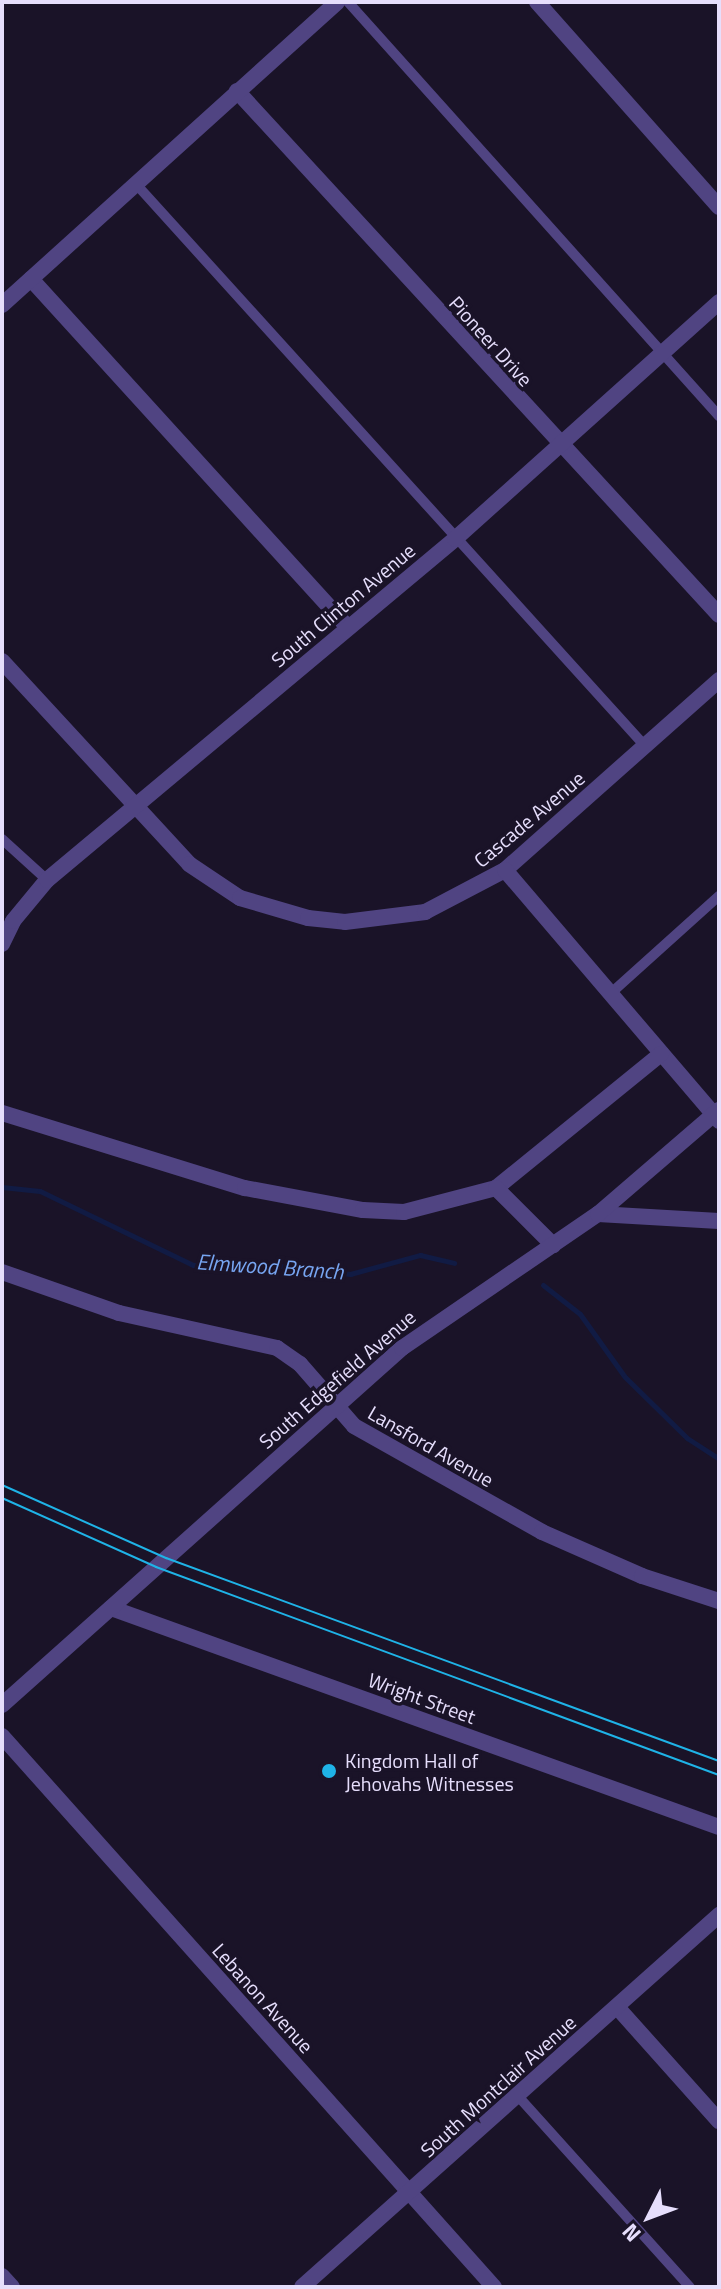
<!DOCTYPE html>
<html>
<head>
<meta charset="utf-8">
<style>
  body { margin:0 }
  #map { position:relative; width:721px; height:2289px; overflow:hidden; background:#1a1328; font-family:"Titillium Web",sans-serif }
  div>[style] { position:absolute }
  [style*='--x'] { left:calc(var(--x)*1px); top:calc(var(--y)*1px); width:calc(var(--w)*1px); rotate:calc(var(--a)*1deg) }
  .stream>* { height:5px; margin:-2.5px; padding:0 2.5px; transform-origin:2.5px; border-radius:2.5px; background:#111b44 }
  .service>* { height:10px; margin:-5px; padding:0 5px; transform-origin:5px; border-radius:5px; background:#504482 }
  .minor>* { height:16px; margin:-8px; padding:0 8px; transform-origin:8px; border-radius:8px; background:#504482 }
  .tertiary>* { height:16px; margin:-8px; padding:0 8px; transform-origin:8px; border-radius:8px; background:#504482 }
  .tram>* { height:2px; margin:-1px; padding:0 1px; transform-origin:1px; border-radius:1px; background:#1fb3e7 }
  .dots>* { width:22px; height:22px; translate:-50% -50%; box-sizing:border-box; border:4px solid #1a1328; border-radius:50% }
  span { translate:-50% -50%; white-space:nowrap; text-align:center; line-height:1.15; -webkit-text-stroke:7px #1a1328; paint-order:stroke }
  .street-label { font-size:20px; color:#e6defc }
  .poi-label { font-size:20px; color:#e6defc }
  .left { translate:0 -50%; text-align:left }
  .water-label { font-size:22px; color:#77a5f1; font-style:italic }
  .frame { position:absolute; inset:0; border:4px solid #e6defc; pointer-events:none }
  .north { position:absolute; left:609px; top:2177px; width:80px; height:80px; -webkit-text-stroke:6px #1a1328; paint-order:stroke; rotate:228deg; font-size:22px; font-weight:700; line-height:32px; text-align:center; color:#e6defc }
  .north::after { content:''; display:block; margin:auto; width:28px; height:36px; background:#e6defc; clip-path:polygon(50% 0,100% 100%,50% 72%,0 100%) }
</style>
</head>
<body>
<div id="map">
  <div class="stream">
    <i style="--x:2;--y:1187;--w:38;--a:6"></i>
    <i style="--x:40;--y:1191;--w:170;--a:25.8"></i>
    <i style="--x:193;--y:1265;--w:80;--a:0"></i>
    <i style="--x:273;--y:1265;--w:78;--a:6.7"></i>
    <i style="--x:350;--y:1274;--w:73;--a:-15.2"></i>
    <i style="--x:420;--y:1255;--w:35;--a:13"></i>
    <i style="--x:543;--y:1285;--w:47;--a:38.1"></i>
    <i style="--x:580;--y:1314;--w:77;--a:54.5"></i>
    <i style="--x:625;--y:1377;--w:87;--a:44.5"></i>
    <i style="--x:687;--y:1438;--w:38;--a:33"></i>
  </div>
  <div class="service">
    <i style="--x:348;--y:2;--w:556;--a:48.14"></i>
    <i style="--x:136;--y:184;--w:758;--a:47.83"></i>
    <i style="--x:2;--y:839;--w:61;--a:42.3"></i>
    <i style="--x:610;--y:994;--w:147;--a:-42"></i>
    <i style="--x:517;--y:2095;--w:258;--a:48"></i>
  </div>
  <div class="minor">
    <i style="--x:537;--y:2;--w:274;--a:48.4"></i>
    <i style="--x:237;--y:91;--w:712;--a:47.39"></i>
    <i style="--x:31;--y:279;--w:471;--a:47.7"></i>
    <i style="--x:2;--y:305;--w:452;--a:-42.1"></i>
    <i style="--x:2;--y:661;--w:276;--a:47.3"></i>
    <i style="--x:189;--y:864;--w:61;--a:33.7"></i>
    <i style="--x:240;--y:898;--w:71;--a:16.4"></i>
    <i style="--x:308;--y:918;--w:37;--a:6"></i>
    <i style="--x:345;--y:922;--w:81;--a:-7.1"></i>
    <i style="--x:425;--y:912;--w:90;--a:-27.7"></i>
    <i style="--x:505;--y:870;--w:286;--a:-41.6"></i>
    <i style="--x:505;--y:870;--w:330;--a:49.5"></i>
    <i style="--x:2;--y:944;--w:25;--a:-64"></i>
    <i style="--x:13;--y:921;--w:53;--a:-50.3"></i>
    <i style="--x:47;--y:880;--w:532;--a:-39.89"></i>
    <i style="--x:455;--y:539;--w:355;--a:-41.9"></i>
    <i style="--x:2;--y:1113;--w:254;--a:17.2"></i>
    <i style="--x:245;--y:1188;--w:120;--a:10.6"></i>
    <i style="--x:363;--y:1210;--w:41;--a:2.8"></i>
    <i style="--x:404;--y:1212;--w:95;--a:-14.6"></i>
    <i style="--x:496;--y:1188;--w:213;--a:-39.1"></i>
    <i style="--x:496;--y:1188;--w:81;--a:45"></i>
    <i style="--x:598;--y:1214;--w:121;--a:3.3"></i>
    <i style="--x:2;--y:1272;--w:124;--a:19.3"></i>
    <i style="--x:119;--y:1313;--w:162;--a:12.5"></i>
    <i style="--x:277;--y:1348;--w:28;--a:35"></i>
    <i style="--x:300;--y:1364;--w:82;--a:48.9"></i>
    <i style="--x:354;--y:1426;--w:216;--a:29.4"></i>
    <i style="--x:542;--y:1532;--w:109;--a:23.7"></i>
    <i style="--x:642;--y:1576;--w:81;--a:18"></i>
    <i style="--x:2;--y:1736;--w:739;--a:48.24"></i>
    <i style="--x:617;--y:2007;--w:153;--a:48.2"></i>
    <i style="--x:2;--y:2276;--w:15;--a:48"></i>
    <i style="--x:302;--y:2287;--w:559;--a:-41.74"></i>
  </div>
  <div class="tertiary">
    <i style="--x:111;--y:1608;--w:646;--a:19.81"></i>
    <i style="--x:2;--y:1705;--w:536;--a:-41.75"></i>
    <i style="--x:402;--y:1348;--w:237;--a:-34.4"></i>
    <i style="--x:598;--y:1214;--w:160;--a:-40.7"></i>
  </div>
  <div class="tram">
    <i style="--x:2;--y:1485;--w:180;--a:24"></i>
    <i style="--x:166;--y:1558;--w:589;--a:20.16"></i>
    <i style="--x:2;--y:1498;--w:169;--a:24.1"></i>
    <i style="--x:156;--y:1567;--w:600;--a:20.28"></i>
  </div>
  <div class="dots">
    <i style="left:329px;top:1771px;background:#1fb3e7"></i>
  </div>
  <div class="street-label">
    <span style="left:491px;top:341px;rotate:48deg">Pioneer Drive</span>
    <span style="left:343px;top:605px;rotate:-40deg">South Clinton Avenue</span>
    <span style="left:529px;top:819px;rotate:-40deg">Cascade Avenue</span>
    <span style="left:337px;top:1379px;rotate:-41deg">South Edgefield Avenue</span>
    <span style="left:431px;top:1446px;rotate:30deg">Lansford Avenue</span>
    <span style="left:422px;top:1698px;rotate:20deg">Wright Street</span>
    <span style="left:263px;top:1998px;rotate:48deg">Lebanon Avenue</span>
    <span style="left:498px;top:2086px;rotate:-42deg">South Montclair Avenue</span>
  </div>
  <div class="poi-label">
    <span class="left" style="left:345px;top:1772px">Kingdom Hall of<br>Jehovahs Witnesses</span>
  </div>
  <div class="water-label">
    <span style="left:270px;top:1267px;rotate:4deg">Elmwood Branch</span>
  </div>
  <div class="frame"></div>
  <div class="north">N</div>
</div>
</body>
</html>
